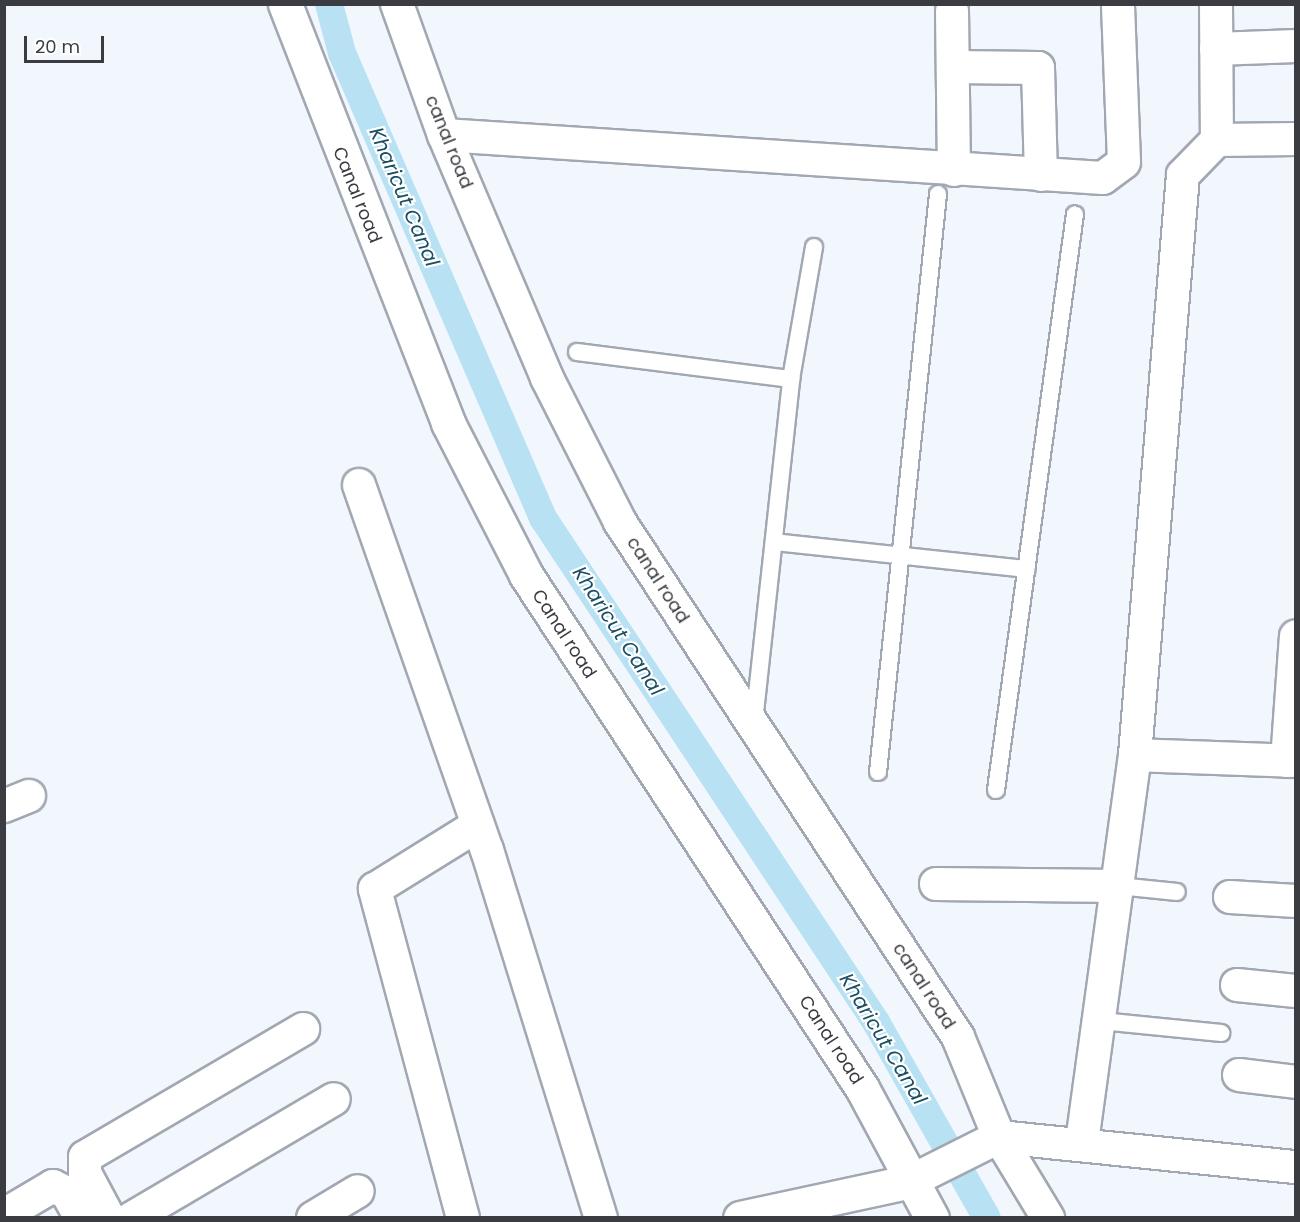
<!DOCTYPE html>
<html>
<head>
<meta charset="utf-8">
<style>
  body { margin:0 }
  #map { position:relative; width:1300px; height:1222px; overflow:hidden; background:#f2f7fd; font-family:Poppins,sans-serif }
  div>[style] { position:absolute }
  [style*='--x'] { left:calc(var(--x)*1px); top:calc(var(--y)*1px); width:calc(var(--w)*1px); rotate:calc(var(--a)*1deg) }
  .canal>* { height:28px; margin:-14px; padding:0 14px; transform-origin:14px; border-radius:14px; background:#b8e2f3 }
  .roads { filter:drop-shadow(2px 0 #a1a8b2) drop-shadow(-2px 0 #a1a8b2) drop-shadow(0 2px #a1a8b2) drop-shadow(0 -2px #a1a8b2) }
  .service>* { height:16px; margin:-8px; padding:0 8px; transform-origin:8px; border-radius:8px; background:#fff }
  .minor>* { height:32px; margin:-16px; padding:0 16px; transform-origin:16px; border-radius:16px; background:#fff }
  .tertiary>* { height:33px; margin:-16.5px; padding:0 16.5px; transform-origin:16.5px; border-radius:16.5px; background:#fff }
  span { translate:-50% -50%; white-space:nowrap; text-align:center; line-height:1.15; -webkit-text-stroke:4.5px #fff; paint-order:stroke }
  .street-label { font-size:18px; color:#3a3c41 }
  .water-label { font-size:20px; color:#1b4f61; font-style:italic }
  .frame { position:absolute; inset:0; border:6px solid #3a3c41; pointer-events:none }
  .scale { position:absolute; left:24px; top:36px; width:80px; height:27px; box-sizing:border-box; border:3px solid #3a3c41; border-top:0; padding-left:8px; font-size:18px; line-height:21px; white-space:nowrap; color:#3a3c41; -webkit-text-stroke:4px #fff; paint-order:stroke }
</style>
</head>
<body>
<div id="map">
  <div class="canal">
    <i style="--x:329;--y:4;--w:51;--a:75.1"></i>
    <i style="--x:342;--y:53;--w:507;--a:66.62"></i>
    <i style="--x:543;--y:518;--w:604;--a:56.55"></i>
    <i style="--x:876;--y:1022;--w:225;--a:60.5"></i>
  </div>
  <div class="roads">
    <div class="service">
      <i style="--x:577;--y:352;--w:216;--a:7.2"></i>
      <i style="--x:774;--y:542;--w:254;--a:6.1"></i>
      <i style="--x:754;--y:722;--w:345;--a:-83.8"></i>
      <i style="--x:791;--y:379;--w:134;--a:-80.1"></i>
      <i style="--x:878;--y:772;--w:581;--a:-84.07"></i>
      <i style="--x:996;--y:790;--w:581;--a:-82.19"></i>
      <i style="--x:1119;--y:886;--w:58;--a:5.9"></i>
      <i style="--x:1101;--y:1021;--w:121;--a:5.7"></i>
    </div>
    <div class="minor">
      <i style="--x:397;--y:4;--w:139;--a:70.3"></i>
      <i style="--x:444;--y:135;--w:264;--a:67"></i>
      <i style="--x:547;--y:378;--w:161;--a:63.1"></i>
      <i style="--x:620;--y:522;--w:616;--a:56.72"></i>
      <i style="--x:958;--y:1037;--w:108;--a:67.7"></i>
      <i style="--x:999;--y:1137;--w:95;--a:58.8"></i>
      <i style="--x:1216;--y:4;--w:136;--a:89.6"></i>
      <i style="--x:1217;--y:140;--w:79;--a:-0.7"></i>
      <i style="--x:952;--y:11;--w:159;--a:89.3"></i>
      <i style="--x:1216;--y:49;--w:80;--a:-2.1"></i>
      <i style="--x:953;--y:67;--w:85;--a:0.7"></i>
      <i style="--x:1038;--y:68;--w:107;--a:88.4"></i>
      <i style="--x:444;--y:135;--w:660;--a:3.73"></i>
      <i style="--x:1103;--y:178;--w:26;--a:-37"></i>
      <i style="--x:1124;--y:162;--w:158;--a:-92.2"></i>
      <i style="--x:359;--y:485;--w:387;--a:70.7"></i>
      <i style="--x:487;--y:850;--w:385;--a:72.8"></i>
      <i style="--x:1135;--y:755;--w:161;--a:2.1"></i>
      <i style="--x:1287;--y:761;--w:125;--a:-85.9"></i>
      <i style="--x:4;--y:806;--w:27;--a:-22"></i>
      <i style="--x:936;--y:884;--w:183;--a:0.6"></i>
      <i style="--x:1230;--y:897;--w:66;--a:3.5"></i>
      <i style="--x:1237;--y:985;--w:59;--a:5.8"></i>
      <i style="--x:1239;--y:1075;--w:57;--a:7"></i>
      <i style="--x:1082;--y:1142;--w:391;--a:-82.2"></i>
      <i style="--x:1135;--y:755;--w:582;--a:-85.27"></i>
      <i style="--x:1183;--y:175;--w:49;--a:-45.8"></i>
      <i style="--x:911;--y:1181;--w:98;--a:-26.6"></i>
      <i style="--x:999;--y:1137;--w:299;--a:5.8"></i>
      <i style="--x:4;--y:1215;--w:57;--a:-30.6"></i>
      <i style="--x:53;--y:1186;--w:16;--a:27"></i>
      <i style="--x:67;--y:1193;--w:29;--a:61"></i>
      <i style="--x:109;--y:1218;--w:51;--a:-118.1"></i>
      <i style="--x:85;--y:1173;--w:16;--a:-90"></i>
      <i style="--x:85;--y:1157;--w:253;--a:-30.4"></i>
      <i style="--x:132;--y:1218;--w:234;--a:-30.5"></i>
      <i style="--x:313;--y:1218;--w:52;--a:-31"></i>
      <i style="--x:463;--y:1218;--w:341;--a:-105"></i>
      <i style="--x:375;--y:889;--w:121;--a:-31.9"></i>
    </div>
    <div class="tertiary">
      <i style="--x:285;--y:4;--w:450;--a:68.7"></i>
      <i style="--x:448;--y:423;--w:171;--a:62.8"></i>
      <i style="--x:526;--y:575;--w:613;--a:56.78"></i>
      <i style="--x:862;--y:1088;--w:148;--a:61.7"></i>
      <i style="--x:740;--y:1218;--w:175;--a:-12.2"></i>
    </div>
  </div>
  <div class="street-label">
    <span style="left:449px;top:142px;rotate:68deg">canal road</span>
    <span style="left:357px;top:195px;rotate:68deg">Canal road</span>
    <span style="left:658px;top:580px;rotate:57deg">canal road</span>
    <span style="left:564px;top:634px;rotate:57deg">Canal road</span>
    <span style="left:924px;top:986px;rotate:57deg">canal road</span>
    <span style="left:831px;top:1040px;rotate:57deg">Canal road</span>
  </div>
  <div class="water-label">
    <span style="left:404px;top:197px;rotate:67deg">Kharicut Canal</span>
    <span style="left:618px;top:631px;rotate:57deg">Kharicut Canal</span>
    <span style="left:883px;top:1039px;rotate:59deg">Kharicut Canal</span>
  </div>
  <div class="frame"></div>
  <div class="scale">20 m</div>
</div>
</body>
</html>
